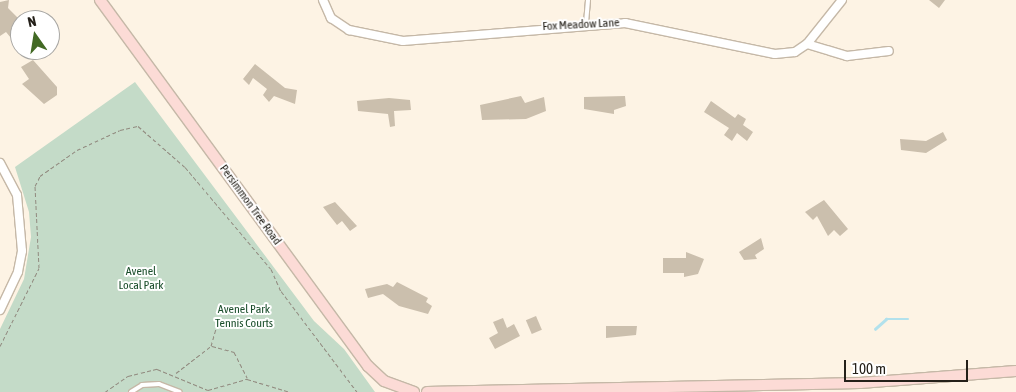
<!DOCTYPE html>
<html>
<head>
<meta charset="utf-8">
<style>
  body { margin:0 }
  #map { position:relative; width:1016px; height:392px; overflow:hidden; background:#fdf3e4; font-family:"Asap Condensed",sans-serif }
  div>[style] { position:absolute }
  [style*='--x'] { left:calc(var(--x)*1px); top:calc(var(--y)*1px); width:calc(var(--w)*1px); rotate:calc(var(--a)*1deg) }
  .green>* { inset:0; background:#c4dbc8 }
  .stream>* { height:2.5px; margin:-1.25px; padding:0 1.25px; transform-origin:1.25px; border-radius:1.25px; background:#b2e1ec }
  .building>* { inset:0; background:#cbbfad; transform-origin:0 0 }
  .path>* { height:1px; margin-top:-0.5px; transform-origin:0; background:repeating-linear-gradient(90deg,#918a7f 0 4px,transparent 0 6.5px) }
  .roads { filter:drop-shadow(1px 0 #c5b8a7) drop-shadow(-1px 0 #c5b8a7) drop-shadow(0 1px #c5b8a7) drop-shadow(0 -1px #c5b8a7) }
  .lane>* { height:4px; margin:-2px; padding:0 2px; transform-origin:2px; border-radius:2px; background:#fff }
  .street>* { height:8px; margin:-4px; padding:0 4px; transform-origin:4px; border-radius:4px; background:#fff }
  .secondary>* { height:10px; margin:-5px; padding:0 5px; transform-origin:5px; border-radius:5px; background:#fcdbd6 }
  span { translate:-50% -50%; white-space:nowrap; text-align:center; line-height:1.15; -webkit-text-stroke:4px #fff; paint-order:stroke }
  .street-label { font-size:12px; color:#242019 }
  .park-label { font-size:12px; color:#194d2a }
  .north { position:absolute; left:10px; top:10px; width:50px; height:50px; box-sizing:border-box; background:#fff; border:1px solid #a7a6a3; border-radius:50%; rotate:347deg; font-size:14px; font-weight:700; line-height:20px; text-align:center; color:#242019 }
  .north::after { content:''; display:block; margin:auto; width:18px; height:22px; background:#426924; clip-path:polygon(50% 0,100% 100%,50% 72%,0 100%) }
  .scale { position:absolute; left:844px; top:360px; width:124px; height:22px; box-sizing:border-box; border:2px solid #242019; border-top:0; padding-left:6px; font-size:15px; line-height:18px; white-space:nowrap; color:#242019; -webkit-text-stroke:4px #fff; paint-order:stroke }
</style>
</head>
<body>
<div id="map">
  <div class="green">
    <i style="clip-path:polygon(135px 82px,314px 321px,344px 349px,375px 392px,0 392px,0 329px,24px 279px,31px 237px,29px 212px,15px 167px)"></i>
  </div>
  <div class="stream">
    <i style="--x:875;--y:329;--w:15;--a:-42"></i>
    <i style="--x:886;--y:319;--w:22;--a:0"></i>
  </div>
  <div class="building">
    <i style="clip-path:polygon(9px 0,8px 8px,20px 20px,20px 42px,16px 44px,6px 32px,0 36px,0 2px)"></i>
    <i style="clip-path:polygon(929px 0,945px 0,939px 8px)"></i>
    <i style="clip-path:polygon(33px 60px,57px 87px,57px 95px,44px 104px,22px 84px,29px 79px,21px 67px)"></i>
    <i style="clip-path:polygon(255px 64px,285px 88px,297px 90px,295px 104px,274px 96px,269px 102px,263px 95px,267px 89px,253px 78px,249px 85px,243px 79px)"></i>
    <i style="clip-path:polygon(521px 96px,525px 103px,544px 97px,546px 111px,526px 119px,482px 120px,480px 105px)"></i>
    <i style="clip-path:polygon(625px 96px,626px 106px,614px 110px,614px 114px,584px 109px,584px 97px)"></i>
    <i style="clip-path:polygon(389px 98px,410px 100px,411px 110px,394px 111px,395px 126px,390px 127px,388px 114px,358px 111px,357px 101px)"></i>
    <i style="clip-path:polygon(711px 101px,735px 118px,738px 114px,746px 119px,743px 125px,753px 132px,747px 141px,737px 133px,732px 141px,724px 135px,729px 128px,704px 112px)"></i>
    <i style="clip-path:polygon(943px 132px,947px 140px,926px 153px,901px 150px,900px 139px,926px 141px)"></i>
    <i style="clip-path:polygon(824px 200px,848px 229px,840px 236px,834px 230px,828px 236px,817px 216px,813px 220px,805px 212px)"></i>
    <i style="clip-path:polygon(335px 202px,357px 226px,350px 231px,342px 221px,337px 225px,323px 207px)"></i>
    <i style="clip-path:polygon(761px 238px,764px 249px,755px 255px,757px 259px,744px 260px,739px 252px)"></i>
    <i style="clip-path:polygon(686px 252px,704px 259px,698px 274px,684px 277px,684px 273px,663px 273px,663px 258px,686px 258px)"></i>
    <i style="clip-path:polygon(397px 282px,428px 298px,426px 302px,432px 306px,428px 314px,399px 306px,383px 294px,368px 298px,365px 289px,387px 284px,393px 287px)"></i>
    <i style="left:536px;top:316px;width:15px;height:11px;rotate:67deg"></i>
    <i style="clip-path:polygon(503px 318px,507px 328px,514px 324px,520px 336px,495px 349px,489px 338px,498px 333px,493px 322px)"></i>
    <i style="clip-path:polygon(606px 326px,637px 326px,636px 335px,606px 338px)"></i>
  </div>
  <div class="path">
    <i style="--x:0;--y:346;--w:87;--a:-63.4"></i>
    <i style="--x:39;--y:268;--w:82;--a:-92.8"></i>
    <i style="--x:35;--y:186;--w:11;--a:-63"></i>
    <i style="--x:40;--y:176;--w:45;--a:-35.1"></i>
    <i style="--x:77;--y:150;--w:47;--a:-24.9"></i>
    <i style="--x:120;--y:130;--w:18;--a:-13"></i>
    <i style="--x:138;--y:126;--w:62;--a:41.1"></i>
    <i style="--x:185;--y:167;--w:133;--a:49.9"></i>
    <i style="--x:271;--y:269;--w:24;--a:66"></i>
    <i style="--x:281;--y:291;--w:126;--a:53"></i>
    <i style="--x:212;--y:346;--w:23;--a:15"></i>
    <i style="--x:234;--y:352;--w:29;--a:63"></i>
    <i style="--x:176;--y:373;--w:44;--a:-37.6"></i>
    <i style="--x:211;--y:346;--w:19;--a:-74"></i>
    <i style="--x:105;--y:392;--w:28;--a:-35"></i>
    <i style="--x:128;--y:376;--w:30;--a:-14"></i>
    <i style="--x:157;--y:369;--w:55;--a:22.4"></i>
    <i style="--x:208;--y:390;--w:41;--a:-15.8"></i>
    <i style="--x:247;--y:379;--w:45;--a:16.8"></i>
  </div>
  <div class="roads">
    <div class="lane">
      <i style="--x:586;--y:23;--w:23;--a:-85"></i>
      <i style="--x:131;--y:392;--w:13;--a:-32"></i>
      <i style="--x:142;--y:385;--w:17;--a:-3"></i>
      <i style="--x:159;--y:384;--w:22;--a:21"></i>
    </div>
    <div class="street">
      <i style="--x:323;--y:0;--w:20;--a:66"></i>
      <i style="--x:331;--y:18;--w:22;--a:34"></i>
      <i style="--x:349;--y:30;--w:55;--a:11.5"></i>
      <i style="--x:403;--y:41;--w:223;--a:-4.6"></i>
      <i style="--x:625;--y:23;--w:153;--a:11.7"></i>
      <i style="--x:775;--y:54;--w:20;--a:-6"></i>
      <i style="--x:795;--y:52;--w:14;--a:-34"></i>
      <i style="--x:807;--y:44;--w:42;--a:16.7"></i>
      <i style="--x:847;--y:56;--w:42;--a:-6.8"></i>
      <i style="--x:807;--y:44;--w:56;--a:-51.5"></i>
      <i style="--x:0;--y:163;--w:36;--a:62"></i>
      <i style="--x:17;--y:195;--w:56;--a:84.9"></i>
      <i style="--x:22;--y:251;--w:21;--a:101"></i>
      <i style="--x:18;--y:272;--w:42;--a:115.3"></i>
    </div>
    <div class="secondary">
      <i style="--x:100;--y:0;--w:454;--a:53.8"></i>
      <i style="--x:368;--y:366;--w:22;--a:43"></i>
      <i style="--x:384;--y:381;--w:32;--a:20"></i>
      <i style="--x:427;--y:392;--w:433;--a:-1.2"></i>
      <i style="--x:860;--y:383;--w:156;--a:-4.4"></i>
    </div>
  </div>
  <div class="street-label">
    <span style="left:581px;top:25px;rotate:-3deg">Fox Meadow Lane</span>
    <span style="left:250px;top:205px;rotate:54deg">Persimmon Tree Road</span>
  </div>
  <div class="park-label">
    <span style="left:141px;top:279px">Avenel<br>Local Park</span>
    <span style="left:244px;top:317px">Avenel Park<br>Tennis Courts</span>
  </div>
  <div class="north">N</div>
  <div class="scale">100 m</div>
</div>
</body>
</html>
